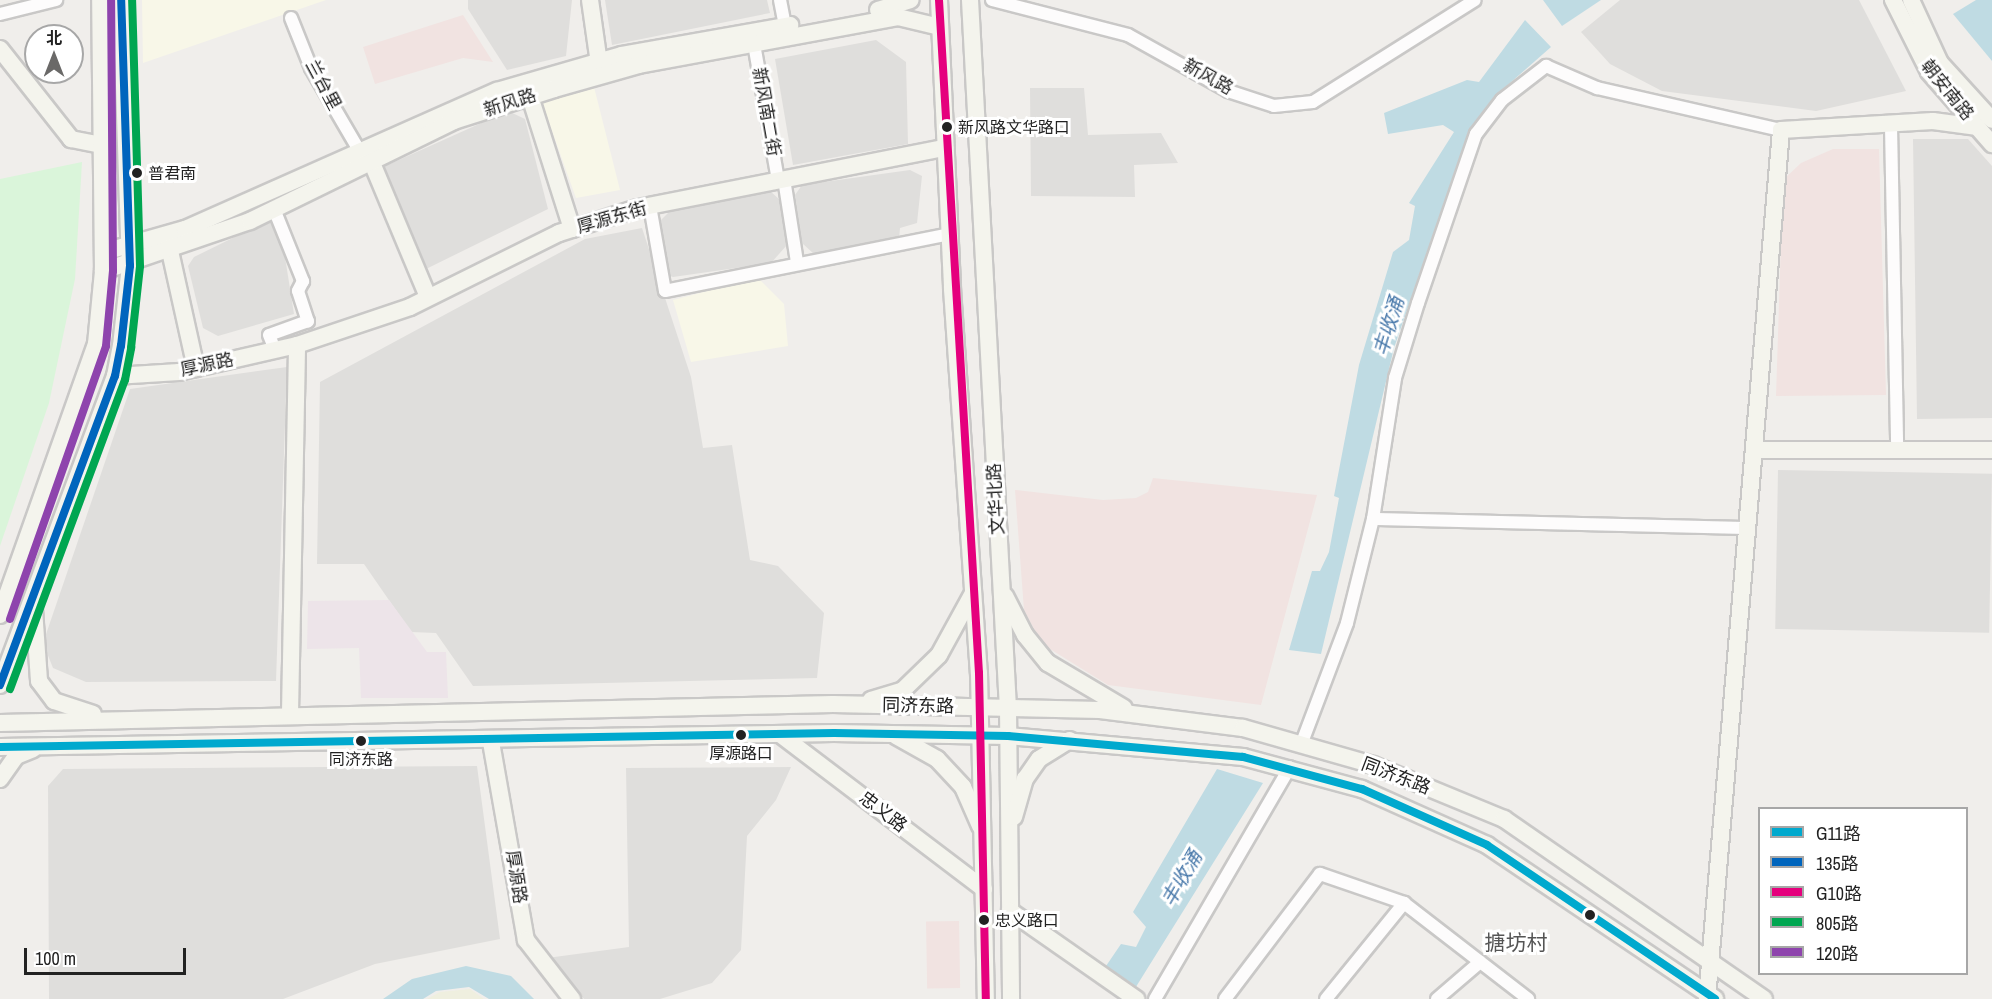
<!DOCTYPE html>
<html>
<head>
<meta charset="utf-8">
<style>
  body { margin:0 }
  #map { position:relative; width:1992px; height:999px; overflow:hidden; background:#f0eeeb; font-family:"Archivo Narrow","Noto Sans SC",sans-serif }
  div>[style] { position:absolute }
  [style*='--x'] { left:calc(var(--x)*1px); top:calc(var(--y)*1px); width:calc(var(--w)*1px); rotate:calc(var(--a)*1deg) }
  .residential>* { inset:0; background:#dfdedc; transform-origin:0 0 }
  .commercial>* { inset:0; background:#f1e3e1; transform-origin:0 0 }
  .industrial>* { inset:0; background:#ede4e9 }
  .education>* { inset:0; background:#f8f7e8 }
  .farmland>* { inset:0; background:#efefdf }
  .park>* { inset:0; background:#daf5da }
  .water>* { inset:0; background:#bfdbe3 }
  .roads { filter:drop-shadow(2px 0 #c9c8c7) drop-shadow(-2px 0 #c9c8c7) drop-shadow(0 2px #c9c8c7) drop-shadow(0 -2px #c9c8c7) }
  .street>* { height:12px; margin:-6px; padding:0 6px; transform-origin:6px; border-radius:6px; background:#fdfcfc }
  .secondary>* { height:16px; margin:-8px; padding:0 8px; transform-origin:8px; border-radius:8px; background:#f4f4ed }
  .bus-1>* { height:8px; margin:-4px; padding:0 4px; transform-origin:4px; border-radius:4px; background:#00a9ce }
  .bus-2>* { height:8px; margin:-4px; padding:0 4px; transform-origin:4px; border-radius:4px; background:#0065bd }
  .bus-3>* { height:8px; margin:-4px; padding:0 4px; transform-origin:4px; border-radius:4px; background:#e5007d }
  .bus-4>* { height:8px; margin:-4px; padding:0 4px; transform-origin:4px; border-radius:4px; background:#00a651 }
  .bus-5>* { height:8px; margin:-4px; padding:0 4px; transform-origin:4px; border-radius:4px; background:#8e44ad }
  .dots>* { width:16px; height:16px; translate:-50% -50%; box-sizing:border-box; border:3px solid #fff; border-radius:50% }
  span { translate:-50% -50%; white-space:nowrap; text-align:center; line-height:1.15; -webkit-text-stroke:6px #fff; paint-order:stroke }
  .bus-label { font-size:16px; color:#222 }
  .left { translate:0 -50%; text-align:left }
  .street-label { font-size:18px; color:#222 }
  .water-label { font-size:20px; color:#4a7aab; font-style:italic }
  .quarter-label { font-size:21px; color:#555 }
  .legend { position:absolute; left:1758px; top:807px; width:210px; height:168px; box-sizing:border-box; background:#fff; border:2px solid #a7a7a7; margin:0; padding:8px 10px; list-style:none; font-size:18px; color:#222 }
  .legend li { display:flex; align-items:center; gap:12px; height:30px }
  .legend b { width:30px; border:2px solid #a7a7a7 }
  .north { position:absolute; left:24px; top:24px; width:60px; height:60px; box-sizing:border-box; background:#fff; border:2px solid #a7a7a7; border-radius:50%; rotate:0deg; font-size:16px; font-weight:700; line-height:24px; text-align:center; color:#222 }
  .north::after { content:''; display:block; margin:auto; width:21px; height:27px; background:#6a6968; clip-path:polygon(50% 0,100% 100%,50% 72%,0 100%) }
  .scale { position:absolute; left:24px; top:948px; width:162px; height:27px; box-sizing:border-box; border:3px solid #222; border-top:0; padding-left:8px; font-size:18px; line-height:21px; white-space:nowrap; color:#222; -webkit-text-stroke:4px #fff; paint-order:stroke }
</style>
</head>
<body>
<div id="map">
  <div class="residential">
    <i style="clip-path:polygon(468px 0,572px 0,566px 56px,507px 70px,468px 9px)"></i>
    <i style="clip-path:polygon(605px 0,767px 0,770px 13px,612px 45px)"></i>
    <i style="clip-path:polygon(1620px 0,1859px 0,1906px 91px,1816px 111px,1662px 91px,1610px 64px,1581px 32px)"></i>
    <i style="clip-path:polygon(876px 40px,906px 62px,908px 144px,793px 165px,775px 59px)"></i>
    <i style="clip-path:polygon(1030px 88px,1084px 88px,1088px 135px,1161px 133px,1178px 163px,1134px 165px,1135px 197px,1031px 196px)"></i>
    <i style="clip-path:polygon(508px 111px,525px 119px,548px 209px,426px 269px,381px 168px)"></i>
    <i style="clip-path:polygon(1913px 139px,1968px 139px,1992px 166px,1992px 418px,1917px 419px)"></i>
    <i style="clip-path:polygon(910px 170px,922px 176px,917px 223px,900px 228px,899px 239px,814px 254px,802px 243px,795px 195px,802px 185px)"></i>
    <i style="clip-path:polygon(769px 190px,781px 201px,787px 245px,771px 263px,673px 277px,662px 273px,653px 228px,670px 211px)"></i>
    <i style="clip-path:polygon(271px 219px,285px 257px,294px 314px,218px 336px,203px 328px,188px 266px,194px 257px)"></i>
    <i style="clip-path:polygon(642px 228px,691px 377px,703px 448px,732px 445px,750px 560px,778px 566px,824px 613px,817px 678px,473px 686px,436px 633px,411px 632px,364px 564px,317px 564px,320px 382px,585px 239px)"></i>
    <i style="clip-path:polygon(287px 367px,276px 681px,86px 682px,53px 668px,43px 643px,130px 389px)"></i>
    <i style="left:1778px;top:470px;width:214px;height:159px;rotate:1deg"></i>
    <i style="clip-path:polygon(477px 766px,500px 939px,375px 964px,283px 999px,49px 999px,48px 786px,63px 769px)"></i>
    <i style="clip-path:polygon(791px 767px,776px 800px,747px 836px,741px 950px,712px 983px,660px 999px,584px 999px,547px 958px,629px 947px,626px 768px)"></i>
  </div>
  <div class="commercial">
    <i style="clip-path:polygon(463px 15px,493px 62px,463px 58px,375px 84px,363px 47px)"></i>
    <i style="clip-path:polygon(1833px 149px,1879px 149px,1886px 395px,1776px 396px,1783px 180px,1801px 163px)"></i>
    <i style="clip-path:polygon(1153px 478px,1317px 495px,1261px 705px,1108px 685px,1042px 644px,1024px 610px,1015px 490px,1103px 500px,1136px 498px,1148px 492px)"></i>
    <i style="left:959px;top:921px;width:67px;height:33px;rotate:89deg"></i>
  </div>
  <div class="industrial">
    <i style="clip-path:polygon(389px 600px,427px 652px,446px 652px,448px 698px,361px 698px,359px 648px,307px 649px,308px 601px)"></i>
  </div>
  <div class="education">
    <i style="clip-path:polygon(142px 0,326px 0,143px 63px)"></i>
    <i style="clip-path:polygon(594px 87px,620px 190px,576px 198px,542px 103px)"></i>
    <i style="clip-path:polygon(758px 278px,784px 304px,788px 346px,691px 362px,673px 300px)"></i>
  </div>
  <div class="farmland">
    <i style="clip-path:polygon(470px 989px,484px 999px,427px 999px,440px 992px)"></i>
  </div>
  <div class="park">
    <i style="clip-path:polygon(82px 162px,75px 279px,49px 403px,0 546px,0 179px)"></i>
  </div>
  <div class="water">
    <i style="clip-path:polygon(1543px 0,1601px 0,1562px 26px)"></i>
    <i style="clip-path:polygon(1976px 0,1992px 0,1992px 61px,1953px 14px)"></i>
    <i style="clip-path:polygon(1525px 20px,1551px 47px,1495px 96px,1460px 156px,1394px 348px,1321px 654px,1289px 650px,1312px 571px,1320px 571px,1329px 552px,1339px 498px,1334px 496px,1359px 365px,1393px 252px,1409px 240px,1415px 206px,1409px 203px,1454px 132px,1443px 125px,1388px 134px,1384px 113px,1467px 80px,1479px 82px)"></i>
    <i style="clip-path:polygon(1217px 769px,1263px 783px,1134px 990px,1106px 966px,1121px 944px,1136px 947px,1146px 927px,1133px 912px)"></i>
    <i style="clip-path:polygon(466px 966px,511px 976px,534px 999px,489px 999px,469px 987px,436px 991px,423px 999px,383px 999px,412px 979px)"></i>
  </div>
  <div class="roads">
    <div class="street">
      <i style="--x:780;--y:0;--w:26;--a:79"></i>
      <i style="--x:992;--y:0;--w:140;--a:14.4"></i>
      <i style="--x:1128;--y:35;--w:115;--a:29.2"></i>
      <i style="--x:1228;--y:91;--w:48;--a:18.1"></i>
      <i style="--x:1274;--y:106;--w:39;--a:-6"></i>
      <i style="--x:1313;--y:102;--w:191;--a:-32.2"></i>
      <i style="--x:0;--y:14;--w:58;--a:-14"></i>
      <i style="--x:291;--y:18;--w:54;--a:68.2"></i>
      <i style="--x:311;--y:68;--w:95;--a:59.7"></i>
      <i style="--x:754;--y:44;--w:138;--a:80"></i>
      <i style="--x:1891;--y:126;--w:324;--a:88.9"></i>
      <i style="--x:784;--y:179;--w:84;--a:81.1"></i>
      <i style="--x:650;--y:206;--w:86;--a:80"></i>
      <i style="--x:665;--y:291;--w:290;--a:-11.3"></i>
      <i style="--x:274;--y:209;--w:78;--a:68.1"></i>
      <i style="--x:303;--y:281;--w:11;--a:117"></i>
      <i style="--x:298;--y:291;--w:32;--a:72"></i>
      <i style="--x:308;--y:321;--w:41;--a:160.3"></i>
      <i style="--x:269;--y:335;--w:16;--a:68"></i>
      <i style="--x:1373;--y:519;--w:376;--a:1.4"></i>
      <i style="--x:1301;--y:745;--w:130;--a:-69.3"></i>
      <i style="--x:1347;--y:623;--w:107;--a:-76"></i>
      <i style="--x:1373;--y:519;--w:143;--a:-81.1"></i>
      <i style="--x:1395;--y:378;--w:78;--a:-73"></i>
      <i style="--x:1418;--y:303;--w:179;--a:-71.1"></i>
      <i style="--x:1476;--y:134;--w:43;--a:-52.6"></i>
      <i style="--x:1502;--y:100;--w:56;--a:-37.7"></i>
      <i style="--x:1546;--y:66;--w:56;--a:23.3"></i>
      <i style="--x:1597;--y:88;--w:189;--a:12.9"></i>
      <i style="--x:1155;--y:999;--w:268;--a:-59.8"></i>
      <i style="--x:1225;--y:999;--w:157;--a:-52.8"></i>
      <i style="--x:1320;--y:874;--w:89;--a:19"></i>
      <i style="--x:1404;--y:903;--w:157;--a:37.7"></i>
      <i style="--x:1326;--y:999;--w:124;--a:-50.9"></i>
      <i style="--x:1437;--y:999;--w:57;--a:-40.7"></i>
    </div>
    <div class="secondary">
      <i style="--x:590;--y:0;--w:71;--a:81.9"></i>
      <i style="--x:939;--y:0;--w:289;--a:87.4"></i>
      <i style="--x:952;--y:289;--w:385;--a:86"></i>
      <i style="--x:979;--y:673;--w:326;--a:88.8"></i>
      <i style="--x:970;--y:0;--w:709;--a:86.93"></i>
      <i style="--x:1008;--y:708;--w:291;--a:89.4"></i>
      <i style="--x:1893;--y:0;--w:80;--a:63.4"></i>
      <i style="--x:1929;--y:72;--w:96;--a:48.8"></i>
      <i style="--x:1911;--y:0;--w:69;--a:65.3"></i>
      <i style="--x:1940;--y:63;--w:77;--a:47.6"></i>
      <i style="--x:878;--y:10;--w:34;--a:-17"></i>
      <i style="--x:0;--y:49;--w:115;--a:51.7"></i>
      <i style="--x:71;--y:139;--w:33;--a:11"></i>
      <i style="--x:527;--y:87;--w:149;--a:72.4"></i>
      <i style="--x:367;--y:151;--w:158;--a:67.3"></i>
      <i style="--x:170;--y:251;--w:120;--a:77.5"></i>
      <i style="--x:104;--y:252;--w:84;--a:-15.9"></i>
      <i style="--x:185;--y:229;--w:341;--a:-23.9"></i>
      <i style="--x:497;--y:91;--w:130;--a:-16.1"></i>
      <i style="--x:622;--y:55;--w:171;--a:-10.1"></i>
      <i style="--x:103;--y:271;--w:155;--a:-18.8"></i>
      <i style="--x:250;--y:221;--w:227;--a:-26.1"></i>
      <i style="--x:454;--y:121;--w:105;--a:-17.7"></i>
      <i style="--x:554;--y:89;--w:88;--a:-15.8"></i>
      <i style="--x:639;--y:65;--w:263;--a:-10.5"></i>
      <i style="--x:898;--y:17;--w:43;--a:13.4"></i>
      <i style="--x:115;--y:376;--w:64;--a:-3.6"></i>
      <i style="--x:179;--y:372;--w:121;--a:-12.9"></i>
      <i style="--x:297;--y:345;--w:119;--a:-18.6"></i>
      <i style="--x:410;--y:307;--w:166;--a:-26.4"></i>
      <i style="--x:559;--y:233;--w:83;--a:-17.6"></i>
      <i style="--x:638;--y:208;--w:313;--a:-11.1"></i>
      <i style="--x:1757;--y:450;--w:235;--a:0"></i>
      <i style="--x:1005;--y:596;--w:44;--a:62.9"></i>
      <i style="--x:1025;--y:635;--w:36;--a:51"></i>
      <i style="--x:1048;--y:663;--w:88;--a:30.6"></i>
      <i style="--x:34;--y:609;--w:72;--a:86"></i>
      <i style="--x:39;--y:681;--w:25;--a:53"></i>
      <i style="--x:54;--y:701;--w:41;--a:18.4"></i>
      <i style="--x:0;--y:615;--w:288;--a:-70.5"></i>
      <i style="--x:96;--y:344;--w:73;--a:-84.5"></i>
      <i style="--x:103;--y:271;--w:271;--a:-90.6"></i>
      <i style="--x:0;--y:685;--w:330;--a:-69.6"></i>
      <i style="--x:115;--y:376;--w:31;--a:-79"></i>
      <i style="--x:121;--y:346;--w:81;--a:-83.6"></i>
      <i style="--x:130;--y:266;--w:266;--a:-91.9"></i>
      <i style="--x:871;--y:700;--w:34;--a:-17"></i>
      <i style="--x:903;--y:690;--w:50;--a:-44.2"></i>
      <i style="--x:939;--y:655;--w:71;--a:-61.3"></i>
      <i style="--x:290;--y:713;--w:368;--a:-88.9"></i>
      <i style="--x:0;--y:723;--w:833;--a:-1.31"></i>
      <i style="--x:833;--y:704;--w:267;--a:1.3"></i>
      <i style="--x:1100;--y:710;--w:144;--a:7.2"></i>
      <i style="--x:1243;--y:728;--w:135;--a:15.9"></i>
      <i style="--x:1373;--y:765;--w:142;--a:22.4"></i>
      <i style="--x:1504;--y:819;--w:316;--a:34.7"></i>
      <i style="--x:781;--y:735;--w:255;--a:37.2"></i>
      <i style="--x:896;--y:736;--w:47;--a:29.3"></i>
      <i style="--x:937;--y:759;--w:38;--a:47"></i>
      <i style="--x:963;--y:787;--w:43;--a:66.4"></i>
      <i style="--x:491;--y:742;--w:201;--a:80"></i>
      <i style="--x:526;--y:940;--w:75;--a:52.1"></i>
      <i style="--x:0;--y:747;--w:834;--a:-0.96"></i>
      <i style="--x:834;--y:733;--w:174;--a:1"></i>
      <i style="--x:1008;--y:736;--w:236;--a:5.1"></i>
      <i style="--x:1243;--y:757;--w:123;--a:15.1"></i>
      <i style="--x:1362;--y:789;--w:137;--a:24.1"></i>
      <i style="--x:1487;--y:845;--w:275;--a:34"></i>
      <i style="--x:0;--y:779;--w:28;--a:-55"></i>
      <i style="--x:16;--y:756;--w:18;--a:-22"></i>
      <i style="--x:1014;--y:817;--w:40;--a:-74"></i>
      <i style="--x:1025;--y:779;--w:24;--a:-55"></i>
      <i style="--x:1039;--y:759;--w:36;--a:-32"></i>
      <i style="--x:1010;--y:911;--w:154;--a:34.9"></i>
      <i style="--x:1707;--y:999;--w:872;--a:-85.13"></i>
      <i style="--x:1781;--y:130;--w:152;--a:-3.4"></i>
      <i style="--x:1933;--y:121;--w:45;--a:7.6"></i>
    </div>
  </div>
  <div class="bus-1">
    <i style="--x:0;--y:747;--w:834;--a:-0.96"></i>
    <i style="--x:834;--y:733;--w:174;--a:1"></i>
    <i style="--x:1008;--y:736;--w:236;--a:5.1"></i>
    <i style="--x:1243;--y:757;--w:123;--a:15.1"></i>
    <i style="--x:1362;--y:789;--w:137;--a:24.1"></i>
    <i style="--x:1487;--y:845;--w:275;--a:34"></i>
  </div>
  <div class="bus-2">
    <i style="--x:0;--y:685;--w:330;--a:-69.6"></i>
    <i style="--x:115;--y:376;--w:31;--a:-79"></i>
    <i style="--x:121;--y:346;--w:81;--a:-83.6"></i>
    <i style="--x:130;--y:266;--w:266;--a:-91.9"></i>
  </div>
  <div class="bus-3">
    <i style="--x:939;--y:0;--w:674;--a:86.6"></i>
    <i style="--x:979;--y:673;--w:326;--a:88.8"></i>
  </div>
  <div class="bus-4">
    <i style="--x:10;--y:689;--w:330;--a:-69.6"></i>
    <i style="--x:125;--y:380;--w:33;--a:-79"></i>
    <i style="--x:131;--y:348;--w:82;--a:-83.7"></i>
    <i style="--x:140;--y:266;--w:266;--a:-91.7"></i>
  </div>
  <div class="bus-5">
    <i style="--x:10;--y:619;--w:289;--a:-70.6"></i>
    <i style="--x:106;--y:346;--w:75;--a:-84.7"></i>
    <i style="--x:113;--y:271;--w:271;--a:-90.4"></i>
  </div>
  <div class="dots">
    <i style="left:947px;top:127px;background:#222"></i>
    <i style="left:137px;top:173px;background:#222"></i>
    <i style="left:741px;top:735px;background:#222"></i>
    <i style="left:361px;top:741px;background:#222"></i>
    <i style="left:1590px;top:915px;background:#222"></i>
    <i style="left:984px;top:920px;background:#222"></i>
  </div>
  <div class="bus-label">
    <span class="left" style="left:958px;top:127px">新风路文华路口</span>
    <span class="left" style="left:148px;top:173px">普君南</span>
    <span style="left:741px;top:753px">厚源路口</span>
    <span style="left:361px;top:759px">同济东路</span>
    <span class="left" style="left:995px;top:920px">忠义路口</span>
  </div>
  <div class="street-label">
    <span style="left:1208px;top:77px;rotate:29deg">新风路</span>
    <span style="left:323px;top:85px;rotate:62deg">兰台里</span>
    <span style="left:1947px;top:90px;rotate:51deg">朝安南路</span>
    <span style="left:510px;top:103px;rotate:-18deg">新风路</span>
    <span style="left:766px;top:112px;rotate:80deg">新风南二街</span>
    <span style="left:612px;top:218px;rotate:-16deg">厚源东街</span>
    <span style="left:207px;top:365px;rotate:-12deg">厚源路</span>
    <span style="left:996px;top:499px;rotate:-93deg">文华北路</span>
    <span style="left:918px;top:706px;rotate:1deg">同济东路</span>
    <span style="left:1396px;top:776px;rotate:21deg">同济东路</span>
    <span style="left:883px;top:812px;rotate:37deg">忠义路</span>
    <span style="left:516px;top:877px;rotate:81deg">厚源路</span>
  </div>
  <div class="water-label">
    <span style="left:1388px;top:326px;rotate:-73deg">丰收涌</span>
    <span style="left:1181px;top:878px;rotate:-60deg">丰收涌</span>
  </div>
  <div class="quarter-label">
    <span style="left:1516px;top:943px">搪坊村</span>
  </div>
  <ul class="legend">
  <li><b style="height:8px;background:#00a9ce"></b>G11路</li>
  <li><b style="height:8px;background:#0065bd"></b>135路</li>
  <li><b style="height:8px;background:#e5007d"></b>G10路</li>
  <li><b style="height:8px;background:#00a651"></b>805路</li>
  <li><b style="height:8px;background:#8e44ad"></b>120路</li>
  </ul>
  <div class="north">北</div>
  <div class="scale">100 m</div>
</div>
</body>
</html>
